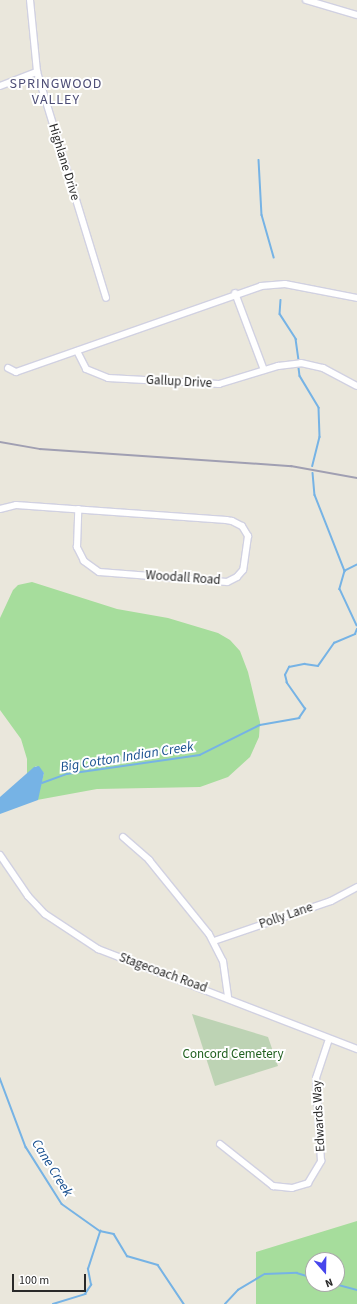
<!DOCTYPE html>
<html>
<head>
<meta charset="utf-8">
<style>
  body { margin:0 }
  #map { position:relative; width:357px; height:1304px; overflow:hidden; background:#eae7dc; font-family:"Source Sans 3",sans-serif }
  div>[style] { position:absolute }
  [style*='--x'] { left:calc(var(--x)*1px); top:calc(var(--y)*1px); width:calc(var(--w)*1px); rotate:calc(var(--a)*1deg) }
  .green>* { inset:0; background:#a6dd9c }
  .cemetery>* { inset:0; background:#bdd3b4 }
  .water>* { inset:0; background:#76b3e5 }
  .stream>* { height:1.5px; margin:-0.75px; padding:0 0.75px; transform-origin:0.75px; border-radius:0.75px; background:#76b3e5 }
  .roads { filter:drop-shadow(1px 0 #d1d1e1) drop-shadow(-1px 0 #d1d1e1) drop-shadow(0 1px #d1d1e1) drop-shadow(0 -1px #d1d1e1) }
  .minor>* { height:6px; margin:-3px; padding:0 3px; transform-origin:3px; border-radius:3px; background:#fff }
  .rail>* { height:1.5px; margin:-0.75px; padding:0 0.75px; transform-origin:0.75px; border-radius:0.75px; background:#a09fb2 }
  span { translate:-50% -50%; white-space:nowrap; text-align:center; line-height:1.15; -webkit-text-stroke:4px #fff; paint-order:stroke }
  .street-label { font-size:13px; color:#292929 }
  .park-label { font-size:13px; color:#20601f }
  .neighbourhood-label { font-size:14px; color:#4d4d76; letter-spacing:1px }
  .water-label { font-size:14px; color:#174f8f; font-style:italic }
  .north { position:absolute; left:305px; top:1252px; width:40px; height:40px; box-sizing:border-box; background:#fff; border:1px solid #a9a9a9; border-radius:50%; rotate:160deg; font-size:11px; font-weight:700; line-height:16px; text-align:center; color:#292929 }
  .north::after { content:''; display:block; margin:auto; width:14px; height:18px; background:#4746ec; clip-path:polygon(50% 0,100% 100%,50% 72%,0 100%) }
  .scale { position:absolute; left:12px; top:1274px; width:74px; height:18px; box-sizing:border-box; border:2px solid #292929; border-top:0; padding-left:5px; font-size:12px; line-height:14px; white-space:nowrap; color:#292929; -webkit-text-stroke:3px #fff; paint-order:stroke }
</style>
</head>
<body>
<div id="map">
  <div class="green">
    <i style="clip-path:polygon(32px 582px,117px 609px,168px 618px,218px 633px,230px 640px,240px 651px,248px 672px,260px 722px,259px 737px,250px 757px,228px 777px,200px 787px,97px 789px,37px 800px,44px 773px,36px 766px,27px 774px,27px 759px,21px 739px,0 710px,0 618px,13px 590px,18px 585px)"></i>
    <i style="clip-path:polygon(evenodd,357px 1221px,357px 1304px,256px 1304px,256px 1252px,357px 1221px,313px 1260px,337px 1260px,337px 1284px,313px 1284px,313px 1260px)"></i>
  </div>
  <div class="cemetery">
    <i style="clip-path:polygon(192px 1014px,268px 1037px,278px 1066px,215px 1086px)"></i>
  </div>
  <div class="water">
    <i style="clip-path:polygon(39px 766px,44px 773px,38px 800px,0 814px,0 797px,34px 767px)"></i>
  </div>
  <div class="stream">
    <i style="--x:259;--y:160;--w:55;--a:86.9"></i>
    <i style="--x:262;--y:215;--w:44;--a:74.1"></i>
    <i style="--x:281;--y:300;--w:14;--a:94"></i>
    <i style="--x:280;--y:314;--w:30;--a:57"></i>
    <i style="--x:296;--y:339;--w:22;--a:82"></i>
    <i style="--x:299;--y:368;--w:8;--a:83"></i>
    <i style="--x:300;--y:376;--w:37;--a:59"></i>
    <i style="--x:319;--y:408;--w:29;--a:88"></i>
    <i style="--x:320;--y:437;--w:30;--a:104"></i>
    <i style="--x:313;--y:473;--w:22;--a:85"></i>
    <i style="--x:315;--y:495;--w:82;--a:68.5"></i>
    <i style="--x:357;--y:565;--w:13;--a:153"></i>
    <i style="--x:345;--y:571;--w:19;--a:106"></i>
    <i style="--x:340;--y:589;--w:40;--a:65"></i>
    <i style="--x:42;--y:783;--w:27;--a:-20"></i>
    <i style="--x:67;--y:774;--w:134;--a:-8.1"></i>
    <i style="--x:200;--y:755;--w:67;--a:-26.6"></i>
    <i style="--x:260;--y:725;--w:40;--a:-10"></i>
    <i style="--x:299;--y:718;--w:11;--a:-56"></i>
    <i style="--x:305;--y:709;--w:32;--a:-125"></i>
    <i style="--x:287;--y:683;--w:8;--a:-104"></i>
    <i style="--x:285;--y:675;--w:9;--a:-63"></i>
    <i style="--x:289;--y:667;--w:16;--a:-11"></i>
    <i style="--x:305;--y:664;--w:13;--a:9"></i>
    <i style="--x:318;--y:666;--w:28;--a:-55"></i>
    <i style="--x:334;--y:643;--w:23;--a:-23"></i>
    <i style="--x:355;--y:634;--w:5;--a:-68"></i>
    <i style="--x:0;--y:1078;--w:74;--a:69.4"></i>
    <i style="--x:26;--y:1147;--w:67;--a:57.7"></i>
    <i style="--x:62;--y:1204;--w:47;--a:35.4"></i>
    <i style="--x:100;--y:1231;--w:14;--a:12"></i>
    <i style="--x:114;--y:1234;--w:26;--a:59"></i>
    <i style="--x:127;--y:1256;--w:32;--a:16"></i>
    <i style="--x:158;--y:1265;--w:47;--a:56.3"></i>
    <i style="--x:335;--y:1284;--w:23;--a:15"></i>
    <i style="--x:53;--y:1304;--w:34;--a:-17"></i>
    <i style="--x:85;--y:1294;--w:11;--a:-56"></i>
    <i style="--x:91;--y:1285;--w:16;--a:-101"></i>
    <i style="--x:88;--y:1269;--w:40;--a:-72"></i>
    <i style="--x:225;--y:1304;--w:19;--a:-47"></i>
    <i style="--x:238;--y:1290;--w:31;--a:-31"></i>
    <i style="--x:265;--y:1274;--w:32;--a:-2"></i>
    <i style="--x:297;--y:1273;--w:17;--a:17"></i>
  </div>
  <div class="roads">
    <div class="minor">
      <i style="--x:30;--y:0;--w:72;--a:84.4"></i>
      <i style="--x:37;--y:72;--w:236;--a:73"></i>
      <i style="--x:306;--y:0;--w:53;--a:16.4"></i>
      <i style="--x:0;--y:86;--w:40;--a:-21"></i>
      <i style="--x:235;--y:293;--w:82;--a:69.4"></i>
      <i style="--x:77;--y:351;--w:20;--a:63"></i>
      <i style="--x:86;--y:369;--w:24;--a:22"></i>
      <i style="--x:108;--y:378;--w:111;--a:3.1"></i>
      <i style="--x:219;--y:384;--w:62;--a:-17"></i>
      <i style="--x:278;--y:366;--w:23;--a:-7"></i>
      <i style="--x:301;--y:363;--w:23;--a:13"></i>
      <i style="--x:323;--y:368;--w:38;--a:28"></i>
      <i style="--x:8;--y:368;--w:9;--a:27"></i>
      <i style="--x:16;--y:372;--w:260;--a:-19.3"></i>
      <i style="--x:261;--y:286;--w:24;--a:-5"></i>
      <i style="--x:285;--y:284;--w:73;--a:11"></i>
      <i style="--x:0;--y:509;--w:16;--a:-14"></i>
      <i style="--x:16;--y:505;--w:211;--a:4.1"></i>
      <i style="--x:226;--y:520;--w:6;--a:9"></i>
      <i style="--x:232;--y:521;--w:11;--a:27"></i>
      <i style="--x:242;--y:526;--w:12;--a:59"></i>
      <i style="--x:248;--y:536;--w:34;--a:98"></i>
      <i style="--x:243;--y:570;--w:9;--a:131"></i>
      <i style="--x:237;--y:577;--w:11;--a:153"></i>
      <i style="--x:227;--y:582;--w:128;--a:-175.5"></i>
      <i style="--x:99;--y:572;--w:19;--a:-144"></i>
      <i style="--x:84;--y:561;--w:16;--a:-117"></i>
      <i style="--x:77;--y:547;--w:38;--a:-88"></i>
      <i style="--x:123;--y:837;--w:35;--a:41"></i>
      <i style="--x:149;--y:860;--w:95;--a:51"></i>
      <i style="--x:209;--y:934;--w:30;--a:63"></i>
      <i style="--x:223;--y:961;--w:36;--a:82"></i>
      <i style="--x:0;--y:855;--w:50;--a:55.7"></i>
      <i style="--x:28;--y:896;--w:25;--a:47"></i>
      <i style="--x:45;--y:914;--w:64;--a:33.4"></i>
      <i style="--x:98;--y:949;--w:278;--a:21.1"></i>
      <i style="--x:214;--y:941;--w:124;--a:-18.9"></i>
      <i style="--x:331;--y:901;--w:30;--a:-28"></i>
      <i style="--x:220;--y:1144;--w:68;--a:38.4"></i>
      <i style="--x:273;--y:1186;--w:19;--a:6"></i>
      <i style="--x:292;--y:1188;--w:17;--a:-17"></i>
      <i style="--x:308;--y:1183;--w:26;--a:-59"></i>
      <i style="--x:321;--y:1161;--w:83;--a:-93.4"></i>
      <i style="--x:316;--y:1078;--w:41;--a:-71.6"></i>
    </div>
  </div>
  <div class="rail">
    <i style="--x:0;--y:442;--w:41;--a:9.9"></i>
    <i style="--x:40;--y:449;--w:252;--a:3.9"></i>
    <i style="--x:291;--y:466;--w:67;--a:10.3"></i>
  </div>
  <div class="street-label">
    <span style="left:64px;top:162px;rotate:73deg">Highlane Drive</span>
    <span style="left:179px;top:382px;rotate:3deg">Gallup Drive</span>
    <span style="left:183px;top:578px;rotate:4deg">Woodall Road</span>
    <span style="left:286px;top:916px;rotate:-19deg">Polly Lane</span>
    <span style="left:163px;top:973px;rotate:20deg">Stagecoach Road</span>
    <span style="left:319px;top:1116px;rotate:-93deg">Edwards Way</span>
  </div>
  <div class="park-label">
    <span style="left:233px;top:1054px">Concord Cemetery</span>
  </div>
  <div class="neighbourhood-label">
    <span style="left:56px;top:92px">SPRINGWOOD<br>VALLEY</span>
  </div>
  <div class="water-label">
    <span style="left:127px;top:757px;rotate:-9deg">Big Cotton Indian Creek</span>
    <span style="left:52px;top:1168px;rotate:58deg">Cane Creek</span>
  </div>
  <div class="north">N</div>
  <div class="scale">100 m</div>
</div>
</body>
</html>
